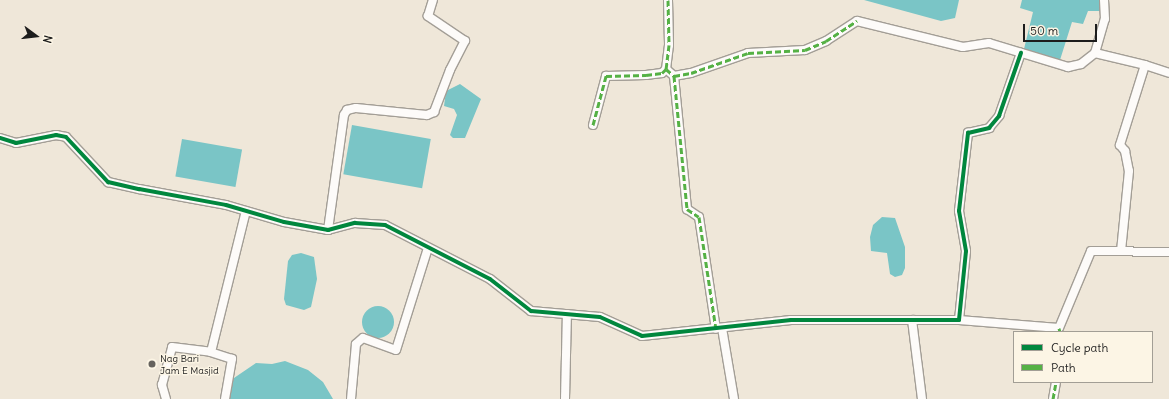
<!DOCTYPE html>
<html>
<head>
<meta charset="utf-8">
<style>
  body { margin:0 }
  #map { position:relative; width:1169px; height:399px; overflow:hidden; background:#efe7d9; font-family:Delius,sans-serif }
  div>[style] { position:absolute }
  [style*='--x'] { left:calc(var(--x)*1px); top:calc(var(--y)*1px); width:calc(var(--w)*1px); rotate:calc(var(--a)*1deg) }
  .water>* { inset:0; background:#7ac5c6; transform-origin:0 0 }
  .round { border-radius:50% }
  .roads { filter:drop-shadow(1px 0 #a39e96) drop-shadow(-1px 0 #a39e96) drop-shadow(0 1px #a39e96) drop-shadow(0 -1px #a39e96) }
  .street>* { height:8px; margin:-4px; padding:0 4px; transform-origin:4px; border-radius:4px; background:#fdfbf9 }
  .quiet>* { height:3px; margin-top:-1.5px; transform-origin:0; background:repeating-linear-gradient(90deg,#55b145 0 6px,transparent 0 9px) }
  .cycleway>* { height:4px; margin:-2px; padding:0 2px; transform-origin:2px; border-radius:2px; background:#00873e }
  .dots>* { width:11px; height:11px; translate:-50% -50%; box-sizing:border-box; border:2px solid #fcf5e5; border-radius:50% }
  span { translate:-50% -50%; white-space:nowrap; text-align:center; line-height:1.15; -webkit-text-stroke:3px #fcf5e5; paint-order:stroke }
  .poi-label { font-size:10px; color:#1c1c1c }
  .left { translate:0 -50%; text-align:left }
  .legend { position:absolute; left:1013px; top:331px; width:140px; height:52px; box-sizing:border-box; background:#fcf5e5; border:1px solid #a29e95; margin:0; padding:5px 7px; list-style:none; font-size:12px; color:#1c1c1c }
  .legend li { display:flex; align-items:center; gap:8px; height:20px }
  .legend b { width:20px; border:1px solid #a29e95 }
  .north { position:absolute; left:16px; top:16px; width:40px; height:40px; -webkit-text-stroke:3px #fcf5e5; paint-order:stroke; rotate:105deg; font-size:11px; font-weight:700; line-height:16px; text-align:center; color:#1c1c1c }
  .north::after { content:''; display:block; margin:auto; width:14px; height:18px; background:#1c1c1c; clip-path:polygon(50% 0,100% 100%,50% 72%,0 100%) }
  .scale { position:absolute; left:1023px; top:24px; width:74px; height:18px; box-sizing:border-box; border:2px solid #1c1c1c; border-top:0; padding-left:5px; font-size:12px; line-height:14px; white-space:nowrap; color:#1c1c1c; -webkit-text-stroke:3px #fcf5e5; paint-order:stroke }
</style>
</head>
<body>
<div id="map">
  <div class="water">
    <i style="clip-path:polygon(864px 0,959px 0,955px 18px,941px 21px)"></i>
    <i style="clip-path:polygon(1022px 0,1100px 0,1101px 11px,1088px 11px,1083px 24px,1072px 22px,1060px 60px,1024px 49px,1033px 12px,1020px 8px)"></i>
    <i style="clip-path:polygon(460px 84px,481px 99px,465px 138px,453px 138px,450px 135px,457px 115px,454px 109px,444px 106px,446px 91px)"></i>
    <i style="left:352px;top:125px;width:80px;height:50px;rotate:10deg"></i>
    <i style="left:182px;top:139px;width:61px;height:38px;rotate:10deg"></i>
    <i style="clip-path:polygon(882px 217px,895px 218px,905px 247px,905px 268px,902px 275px,895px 277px,890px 274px,887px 253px,871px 251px,870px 237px,873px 225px)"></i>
    <i style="clip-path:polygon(301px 253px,314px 257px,317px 279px,311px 307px,304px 310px,286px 305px,284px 299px,288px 261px,292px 255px)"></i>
    <i class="round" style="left:362px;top:306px;width:32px;height:32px"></i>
    <i style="clip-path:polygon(285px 361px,308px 370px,323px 382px,333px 399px,227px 399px,234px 378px,256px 363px,272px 364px)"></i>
  </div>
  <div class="roads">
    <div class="street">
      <i style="--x:668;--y:0;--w:45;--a:88.7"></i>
      <i style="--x:669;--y:45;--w:24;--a:97"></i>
      <i style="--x:666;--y:69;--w:11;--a:41"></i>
      <i style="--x:674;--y:76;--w:134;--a:84.4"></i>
      <i style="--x:687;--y:209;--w:14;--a:34"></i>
      <i style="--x:699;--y:217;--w:113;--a:81.4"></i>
      <i style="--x:1095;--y:53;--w:51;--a:13.5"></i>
      <i style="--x:1145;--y:65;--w:84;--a:107.4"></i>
      <i style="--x:1120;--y:145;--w:8;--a:50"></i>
      <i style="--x:1125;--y:151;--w:20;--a:79"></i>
      <i style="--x:1129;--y:171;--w:80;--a:95.7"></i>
      <i style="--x:1145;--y:65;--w:25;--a:18"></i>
      <i style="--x:674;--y:76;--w:17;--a:-10"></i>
      <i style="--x:691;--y:73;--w:60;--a:-19.3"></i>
      <i style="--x:748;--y:53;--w:57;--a:-3"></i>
      <i style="--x:805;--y:50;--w:23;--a:-23"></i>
      <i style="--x:826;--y:41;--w:37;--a:-33"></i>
      <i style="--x:857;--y:21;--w:109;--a:13.8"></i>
      <i style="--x:963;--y:47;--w:26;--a:-9"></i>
      <i style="--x:989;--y:43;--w:83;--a:16.9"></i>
      <i style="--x:1068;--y:67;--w:13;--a:-13"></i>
      <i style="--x:1081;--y:64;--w:18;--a:-38"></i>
      <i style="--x:1095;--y:53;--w:35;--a:-74"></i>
      <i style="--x:1105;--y:19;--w:19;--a:-93"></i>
      <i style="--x:593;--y:125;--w:51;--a:-75.1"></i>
      <i style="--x:606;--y:76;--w:40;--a:-1.4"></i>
      <i style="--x:646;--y:75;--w:16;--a:-7"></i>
      <i style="--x:662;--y:73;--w:6;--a:-45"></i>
      <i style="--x:0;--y:138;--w:17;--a:17"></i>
      <i style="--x:16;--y:143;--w:41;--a:-11.3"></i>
      <i style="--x:56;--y:135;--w:10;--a:11"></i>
      <i style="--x:66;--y:137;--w:62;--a:47"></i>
      <i style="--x:108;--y:182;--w:32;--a:13"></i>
      <i style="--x:139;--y:189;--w:88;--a:10.4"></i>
      <i style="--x:226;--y:205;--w:60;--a:16.3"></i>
      <i style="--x:284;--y:222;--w:45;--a:10.3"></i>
      <i style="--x:328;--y:230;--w:28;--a:-15"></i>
      <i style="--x:355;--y:223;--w:30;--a:4"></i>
      <i style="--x:385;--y:225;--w:118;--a:27.2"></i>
      <i style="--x:490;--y:279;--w:52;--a:38"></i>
      <i style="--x:531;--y:311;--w:69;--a:5"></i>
      <i style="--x:600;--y:317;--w:46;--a:24.3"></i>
      <i style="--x:642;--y:336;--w:150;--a:-6.1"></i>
      <i style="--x:791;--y:320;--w:168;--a:0"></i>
      <i style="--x:959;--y:320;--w:69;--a:-84.2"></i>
      <i style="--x:966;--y:251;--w:41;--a:-99.9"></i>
      <i style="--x:959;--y:211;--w:79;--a:-83.4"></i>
      <i style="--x:968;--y:133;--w:22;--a:-13"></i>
      <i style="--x:989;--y:128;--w:16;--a:-50"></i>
      <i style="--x:999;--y:116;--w:67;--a:-70.8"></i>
      <i style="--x:328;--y:230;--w:116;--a:-82.1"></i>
      <i style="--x:344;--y:115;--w:6;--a:-59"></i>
      <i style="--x:347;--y:110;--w:9;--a:-13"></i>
      <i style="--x:356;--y:108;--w:71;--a:5.6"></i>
      <i style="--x:427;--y:115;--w:8;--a:-23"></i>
      <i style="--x:434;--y:112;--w:45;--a:-69.1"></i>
      <i style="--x:450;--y:70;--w:33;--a:-63"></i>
      <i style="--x:465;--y:41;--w:45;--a:-146"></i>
      <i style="--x:428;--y:16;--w:17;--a:-73"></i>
      <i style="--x:912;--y:320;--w:80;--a:82.8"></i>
      <i style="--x:959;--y:320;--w:100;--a:4.6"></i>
      <i style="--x:1059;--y:328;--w:83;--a:-67.4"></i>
      <i style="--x:1091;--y:251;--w:78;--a:0.7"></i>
      <i style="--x:722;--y:328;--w:72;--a:80.4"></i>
      <i style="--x:166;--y:399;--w:15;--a:-106"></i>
      <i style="--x:162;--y:385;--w:39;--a:-75"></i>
      <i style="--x:172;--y:347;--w:39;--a:7"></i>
      <i style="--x:225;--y:399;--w:41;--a:-80.1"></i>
      <i style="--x:232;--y:359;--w:22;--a:-162"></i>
      <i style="--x:211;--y:352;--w:145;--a:-76.1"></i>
      <i style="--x:351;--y:399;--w:55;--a:-84.8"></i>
      <i style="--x:356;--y:344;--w:9;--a:-41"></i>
      <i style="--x:363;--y:338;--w:35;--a:20"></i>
      <i style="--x:396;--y:350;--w:107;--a:-72.6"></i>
      <i style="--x:565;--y:399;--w:85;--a:-88.7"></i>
      <i style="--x:1053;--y:399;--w:17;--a:-80"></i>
    </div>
  </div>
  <div class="quiet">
    <i style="--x:668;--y:0;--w:45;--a:88.7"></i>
    <i style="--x:669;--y:45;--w:24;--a:97"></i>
    <i style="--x:666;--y:69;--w:11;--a:41"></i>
    <i style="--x:674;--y:76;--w:134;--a:84.4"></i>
    <i style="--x:687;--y:209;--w:14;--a:34"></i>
    <i style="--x:699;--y:217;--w:113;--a:81.4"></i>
    <i style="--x:674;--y:76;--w:17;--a:-10"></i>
    <i style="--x:691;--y:73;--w:60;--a:-19.3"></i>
    <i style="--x:748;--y:53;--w:57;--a:-3"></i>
    <i style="--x:805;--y:50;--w:23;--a:-23"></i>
    <i style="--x:826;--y:41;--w:37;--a:-33"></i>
    <i style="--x:593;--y:125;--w:51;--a:-75.1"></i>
    <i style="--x:606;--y:76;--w:40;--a:-1.4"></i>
    <i style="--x:646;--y:75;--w:16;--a:-7"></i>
    <i style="--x:662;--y:73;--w:6;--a:-45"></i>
    <i style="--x:1059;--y:328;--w:4;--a:76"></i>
    <i style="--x:1053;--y:399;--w:17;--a:-80"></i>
  </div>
  <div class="cycleway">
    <i style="--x:0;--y:138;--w:17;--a:17"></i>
    <i style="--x:16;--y:143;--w:41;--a:-11.3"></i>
    <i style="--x:56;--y:135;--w:10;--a:11"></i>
    <i style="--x:66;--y:137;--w:62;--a:47"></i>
    <i style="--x:108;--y:182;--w:32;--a:13"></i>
    <i style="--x:139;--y:189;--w:88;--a:10.4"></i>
    <i style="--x:226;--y:205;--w:60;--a:16.3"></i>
    <i style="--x:284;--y:222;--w:45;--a:10.3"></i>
    <i style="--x:328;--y:230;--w:28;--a:-15"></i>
    <i style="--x:355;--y:223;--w:30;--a:4"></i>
    <i style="--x:385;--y:225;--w:118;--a:27.2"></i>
    <i style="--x:490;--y:279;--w:52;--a:38"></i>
    <i style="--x:531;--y:311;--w:69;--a:5"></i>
    <i style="--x:600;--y:317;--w:46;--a:24.3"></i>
    <i style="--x:642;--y:336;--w:150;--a:-6.1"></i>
    <i style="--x:791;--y:320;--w:168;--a:0"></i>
    <i style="--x:959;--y:320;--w:69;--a:-84.2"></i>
    <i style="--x:966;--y:251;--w:41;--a:-99.9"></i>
    <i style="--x:959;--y:211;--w:79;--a:-83.4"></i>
    <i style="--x:968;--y:133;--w:22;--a:-13"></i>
    <i style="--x:989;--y:128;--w:16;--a:-50"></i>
    <i style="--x:999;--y:116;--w:67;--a:-70.8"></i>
  </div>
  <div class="dots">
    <i style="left:152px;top:364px;background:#66635e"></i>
  </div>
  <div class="poi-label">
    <span class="left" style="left:160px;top:364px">Nag Bari<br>Jam E Masjid</span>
  </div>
  <ul class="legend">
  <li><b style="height:5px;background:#00873e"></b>Cycle path</li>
  <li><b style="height:5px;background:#55b145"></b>Path</li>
  </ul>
  <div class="north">N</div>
  <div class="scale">50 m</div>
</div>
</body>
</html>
